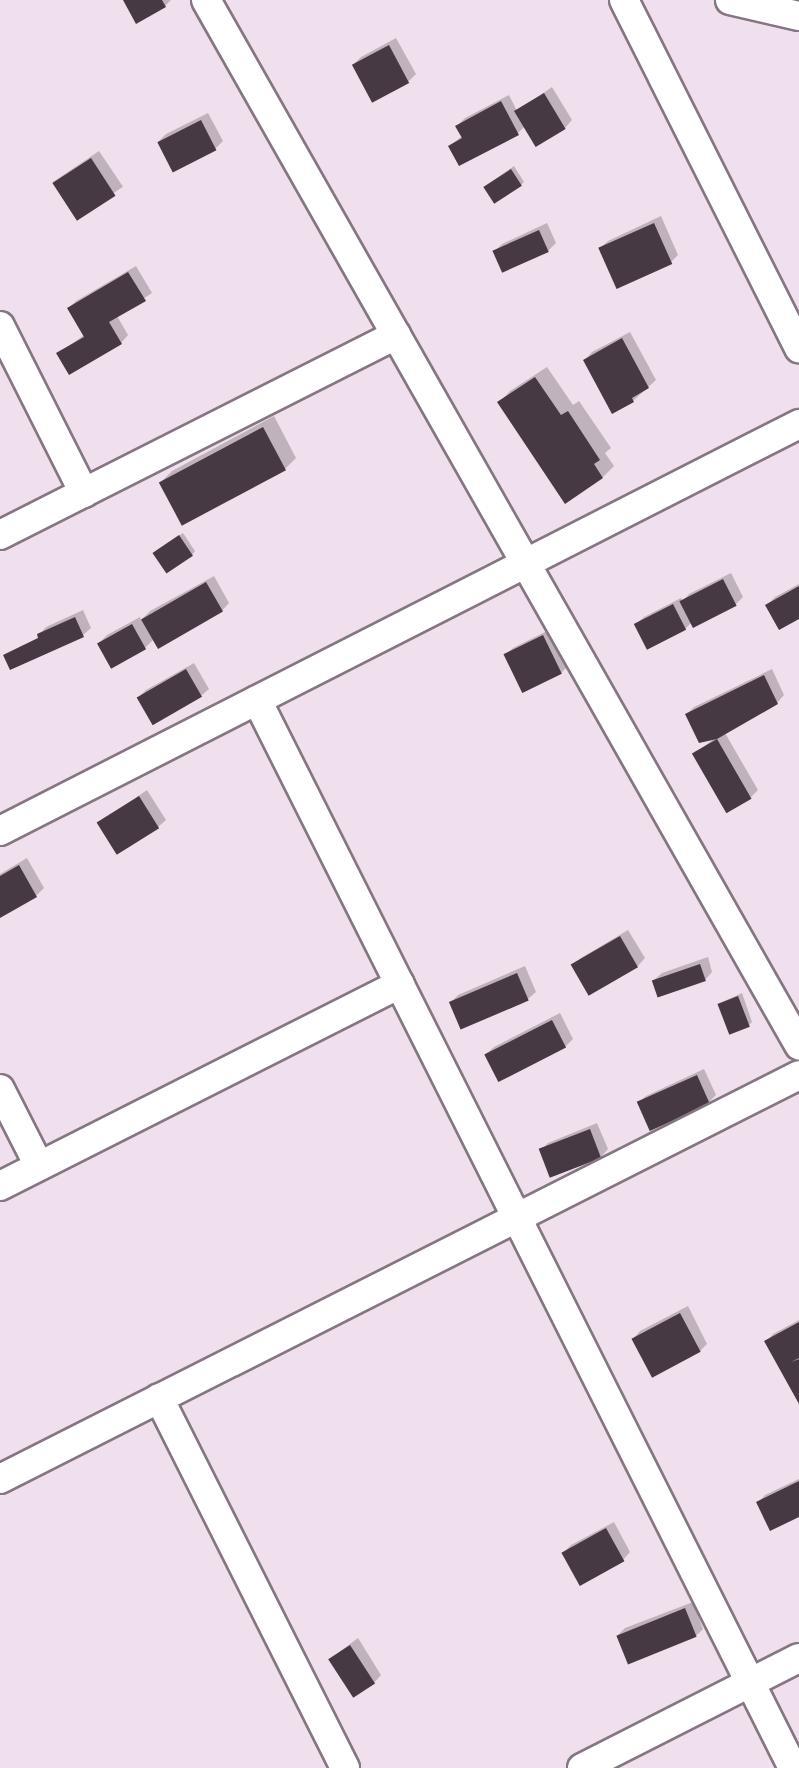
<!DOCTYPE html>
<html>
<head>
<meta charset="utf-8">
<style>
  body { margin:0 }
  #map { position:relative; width:799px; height:1768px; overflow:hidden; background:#f0dfed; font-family:"Golos Text",sans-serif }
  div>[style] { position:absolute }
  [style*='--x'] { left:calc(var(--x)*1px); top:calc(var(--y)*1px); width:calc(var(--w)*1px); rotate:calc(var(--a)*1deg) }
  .shadow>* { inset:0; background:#0003; transform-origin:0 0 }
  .building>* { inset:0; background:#463944; transform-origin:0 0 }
  .roads { filter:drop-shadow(2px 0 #847682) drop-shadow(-2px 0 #847682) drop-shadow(0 2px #847682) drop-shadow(0 -2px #847682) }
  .street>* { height:28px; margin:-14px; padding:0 14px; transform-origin:14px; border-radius:14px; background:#fff }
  span { translate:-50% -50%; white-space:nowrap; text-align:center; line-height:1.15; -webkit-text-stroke:6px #f0dfed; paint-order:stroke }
</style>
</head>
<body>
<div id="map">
  <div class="shadow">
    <i style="clip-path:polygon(125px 0,171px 0,165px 6px)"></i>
    <i style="clip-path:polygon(396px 38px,416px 74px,408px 82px,353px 65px,361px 57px)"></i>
    <i style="clip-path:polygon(552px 87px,572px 120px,565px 128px,525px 126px,518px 133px,450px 146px,462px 136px,457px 126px,465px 118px,509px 95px,517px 111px)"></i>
    <i style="clip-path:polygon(208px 113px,223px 141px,215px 149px,158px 142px,166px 134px)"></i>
    <i style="left:99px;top:151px;width:43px;height:56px;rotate:56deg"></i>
    <i style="clip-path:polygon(514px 166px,524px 182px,521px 185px,484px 187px)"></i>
    <i style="clip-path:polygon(661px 216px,678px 255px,671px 262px,600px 248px,608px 241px)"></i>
    <i style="clip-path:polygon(547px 223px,556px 243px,548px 251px,494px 252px,502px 244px)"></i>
    <i style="clip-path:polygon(136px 266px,152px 293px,117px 316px,128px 335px,121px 343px,58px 354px,84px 335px,69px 308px,76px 301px)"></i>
    <i style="clip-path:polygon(630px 332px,656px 380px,633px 401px,585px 360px,592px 352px)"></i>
    <i style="clip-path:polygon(547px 367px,573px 405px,579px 401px,611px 448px,605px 453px,614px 466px,603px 477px,499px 403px,510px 391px)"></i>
    <i style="clip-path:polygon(274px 416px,296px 458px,285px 469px,160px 483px,172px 471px)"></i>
    <i style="clip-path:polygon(183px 533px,195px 551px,192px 555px,157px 550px)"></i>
    <i style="clip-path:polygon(731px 573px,743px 597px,736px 604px,692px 622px,685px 629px,648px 648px,636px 624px,644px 617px,681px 598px,683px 601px,689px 594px)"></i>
    <i style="clip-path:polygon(214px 576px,229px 603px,222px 611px,154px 639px,145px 648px,99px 643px,107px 635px,140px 617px,141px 620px,150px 611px)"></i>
    <i style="clip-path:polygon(799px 584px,799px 618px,767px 605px,775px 597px)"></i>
    <i style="clip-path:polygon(83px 610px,91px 628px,83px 635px,5px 655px,40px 637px,39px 635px,46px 627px)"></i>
    <i style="clip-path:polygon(551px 629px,569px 665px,561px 673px,524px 692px,505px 655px,513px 648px)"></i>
    <i style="clip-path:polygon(194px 663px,209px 689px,201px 696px,138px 698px,146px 690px)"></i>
    <i style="clip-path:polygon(772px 669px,784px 695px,777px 703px,725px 733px,758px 790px,751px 797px,694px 754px,715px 738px,686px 715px,694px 707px)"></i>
    <i style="clip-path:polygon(147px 790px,166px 820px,158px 827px,99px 823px)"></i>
    <i style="clip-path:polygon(27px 858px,44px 888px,36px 896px,0 917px,0 874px)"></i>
    <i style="clip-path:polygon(628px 930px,645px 958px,638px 966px,590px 994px,573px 966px,581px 958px)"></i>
    <i style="clip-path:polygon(708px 957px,712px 972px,705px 980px,654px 980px,662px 973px)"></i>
    <i style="clip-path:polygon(525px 966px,536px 992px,528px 999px,451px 1002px,458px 995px)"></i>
    <i style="clip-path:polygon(742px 993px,752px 1022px,749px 1025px,718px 1004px)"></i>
    <i style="clip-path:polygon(560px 1013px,573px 1039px,565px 1047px,499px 1080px,486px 1054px,494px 1047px)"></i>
    <i style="clip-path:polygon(704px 1069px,716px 1095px,709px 1102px,638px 1103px,646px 1096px)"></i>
    <i style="clip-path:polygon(597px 1123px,608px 1149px,601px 1157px,551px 1177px,540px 1151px,548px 1143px)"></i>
    <i style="clip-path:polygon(688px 1306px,707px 1344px,700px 1351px,633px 1339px,640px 1331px)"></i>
    <i style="clip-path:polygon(799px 1320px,799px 1401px,766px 1342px,773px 1334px)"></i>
    <i style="clip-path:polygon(799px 1479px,799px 1515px,758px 1503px,765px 1495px)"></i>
    <i style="clip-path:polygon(614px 1522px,630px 1552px,623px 1560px,563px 1553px,571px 1545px)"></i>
    <i style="clip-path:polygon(693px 1602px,703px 1629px,696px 1636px,617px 1636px,625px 1628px)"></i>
    <i style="clip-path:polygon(358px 1638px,381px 1675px,374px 1683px,330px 1659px)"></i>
  </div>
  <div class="building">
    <i style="clip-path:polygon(123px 0,162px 0,166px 7px,136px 24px)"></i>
    <i style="left:389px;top:45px;width:43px;height:42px;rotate:62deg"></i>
    <i style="left:544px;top:93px;width:42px;height:35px;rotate:59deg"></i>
    <i style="clip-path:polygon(501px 101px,519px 135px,459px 166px,448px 146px,462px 138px,455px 126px)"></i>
    <i style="left:201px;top:120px;width:34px;height:49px;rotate:63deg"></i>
    <i style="left:91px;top:158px;width:45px;height:46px;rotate:57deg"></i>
    <i style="left:511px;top:169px;width:20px;height:33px;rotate:57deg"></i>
    <i style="left:654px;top:223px;width:45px;height:61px;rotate:66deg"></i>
    <i style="left:539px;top:230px;width:24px;height:51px;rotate:66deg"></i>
    <i style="clip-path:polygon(128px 272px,146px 301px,109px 322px,122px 344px,69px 375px,56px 353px,84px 337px,67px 308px)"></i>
    <i style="clip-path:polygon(622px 338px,649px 388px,632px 398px,634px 402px,612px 414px,583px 360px)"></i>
    <i style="clip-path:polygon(535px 377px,561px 415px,568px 411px,600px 460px,594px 464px,603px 478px,565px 504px,497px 402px)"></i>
    <i style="left:263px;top:427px;width:49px;height:118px;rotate:62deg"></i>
    <i style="left:179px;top:535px;width:25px;height:32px;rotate:56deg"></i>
    <i style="left:723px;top:579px;width:30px;height:49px;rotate:63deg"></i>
    <i style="left:206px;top:582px;width:34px;height:75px;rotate:60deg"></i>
    <i style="clip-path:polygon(799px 586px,799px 619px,779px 630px,765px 605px)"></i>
    <i style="left:673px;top:604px;width:29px;height:44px;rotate:63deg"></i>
    <i style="clip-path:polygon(75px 617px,84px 637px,10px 670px,3px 655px,38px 638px,37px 634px)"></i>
    <i style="left:132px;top:624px;width:29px;height:40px;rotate:61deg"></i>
    <i style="left:543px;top:635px;width:43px;height:44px;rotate:64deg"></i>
    <i style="left:186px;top:669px;width:32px;height:57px;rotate:60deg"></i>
    <i style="clip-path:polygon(764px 675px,778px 704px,717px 739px,699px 743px,685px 714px)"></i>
    <i style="left:717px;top:739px;width:69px;height:29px;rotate:60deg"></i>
    <i style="left:139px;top:796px;width:38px;height:50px;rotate:58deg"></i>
    <i style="clip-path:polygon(19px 865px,37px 897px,0 918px,0 876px)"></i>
    <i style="left:620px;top:936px;width:36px;height:57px;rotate:60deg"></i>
    <i style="left:700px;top:964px;width:18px;height:51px;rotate:71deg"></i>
    <i style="left:517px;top:973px;width:30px;height:74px;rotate:67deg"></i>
    <i style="left:738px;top:996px;width:33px;height:22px;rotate:69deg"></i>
    <i style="left:552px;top:1020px;width:31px;height:76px;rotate:63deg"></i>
    <i style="left:697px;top:1075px;width:32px;height:66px;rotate:66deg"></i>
    <i style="left:590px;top:1129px;width:31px;height:55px;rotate:69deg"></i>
    <i style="left:680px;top:1313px;width:44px;height:55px;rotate:62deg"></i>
    <i style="clip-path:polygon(799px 1322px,799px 1358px,791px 1362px,799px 1359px,799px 1404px,764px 1341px)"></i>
    <i style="clip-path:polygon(799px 1481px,799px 1517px,770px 1531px,756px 1502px)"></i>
    <i style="left:606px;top:1528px;width:38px;height:51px;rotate:61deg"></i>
    <i style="left:685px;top:1608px;width:31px;height:74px;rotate:68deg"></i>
    <i style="left:350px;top:1645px;width:46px;height:26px;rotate:57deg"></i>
  </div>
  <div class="roads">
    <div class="street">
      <i style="--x:206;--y:0;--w:1202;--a:60.43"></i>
      <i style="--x:624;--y:0;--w:390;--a:63.3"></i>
      <i style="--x:730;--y:0;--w:71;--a:13.1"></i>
      <i style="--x:0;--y:326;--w:187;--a:63.3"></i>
      <i style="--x:0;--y:535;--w:444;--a:-26.8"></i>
      <i style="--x:257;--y:700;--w:1195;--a:63.35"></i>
      <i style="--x:0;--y:831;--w:897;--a:-26.99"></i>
      <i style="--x:0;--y:1089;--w:86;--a:63.1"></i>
      <i style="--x:0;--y:1186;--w:448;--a:-26.8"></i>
      <i style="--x:159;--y:1398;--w:414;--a:63.3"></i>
      <i style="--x:0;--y:1479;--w:895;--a:-26.82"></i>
      <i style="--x:582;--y:1768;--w:243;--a:-26.9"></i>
    </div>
  </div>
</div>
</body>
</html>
